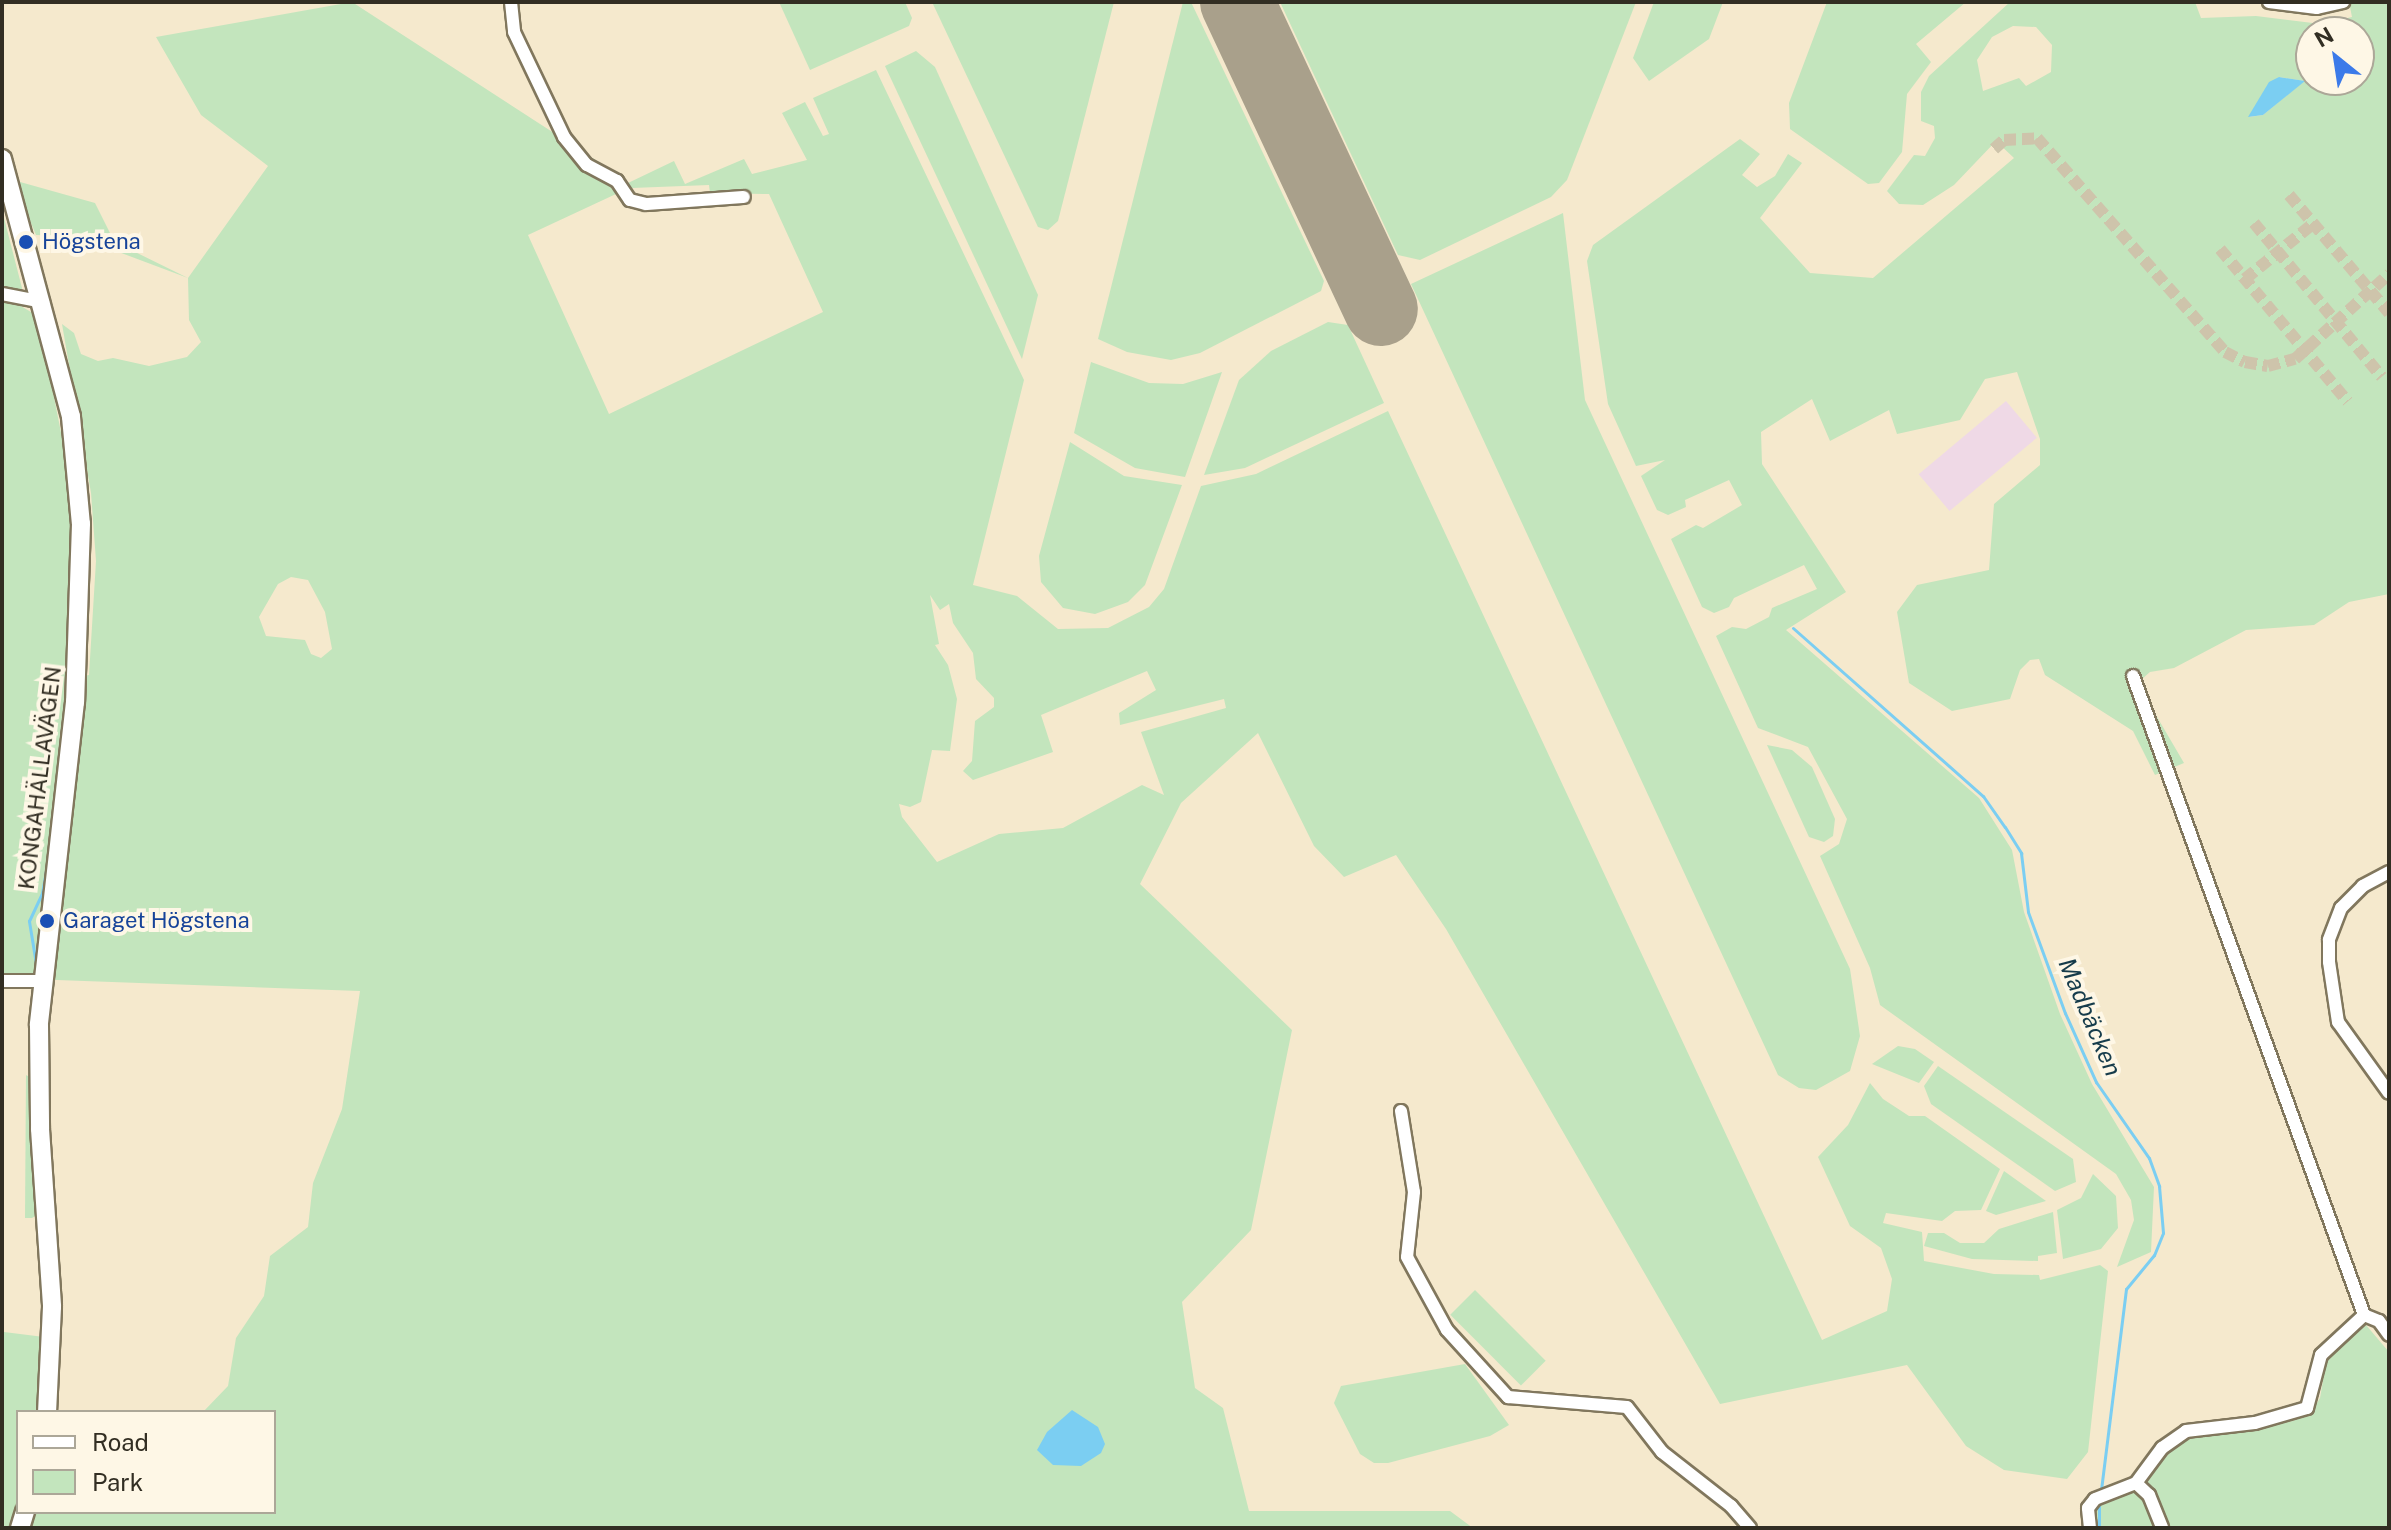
<!DOCTYPE html>
<html>
<head>
<meta charset="utf-8">
<style>
  body { margin:0 }
  #map { position:relative; width:2391px; height:1530px; overflow:hidden; background:#f5e9cd; font-family:"Public Sans",sans-serif }
  div>[style] { position:absolute }
  [style*='--x'] { left:calc(var(--x)*1px); top:calc(var(--y)*1px); width:calc(var(--w)*1px); rotate:calc(var(--a)*1deg) }
  .industrial>* { inset:0; background:#efd9e6; transform-origin:0 0 }
  .green>* { inset:0; background:#c3e5bd; transform-origin:0 0 }
  .water>* { inset:0; background:#7bcef2 }
  .stream>* { height:3px; margin:-1.5px; padding:0 1.5px; transform-origin:1.5px; border-radius:1.5px; background:#7bcef2 }
  .runway>* { height:74px; margin:-37px; padding:0 37px; transform-origin:37px; border-radius:37px; background:#a9a08b }
  .street-tunnel>* { height:12px; margin-top:-6px; transform-origin:0; background:repeating-linear-gradient(90deg,#cec4ab 0 12px,transparent 0 18px) }
  .roads { filter:drop-shadow(2px 0 #81775d) drop-shadow(-2px 0 #81775d) drop-shadow(0 2px #81775d) drop-shadow(0 -2px #81775d) }
  .street>* { height:12px; margin:-6px; padding:0 6px; transform-origin:6px; border-radius:6px; background:#fff }
  .secondary>* { height:18px; margin:-9px; padding:0 9px; transform-origin:9px; border-radius:9px; background:#fff }
  .dots>* { width:22px; height:22px; translate:-50% -50%; box-sizing:border-box; border:4px solid #fef7e6; border-radius:50% }
  span { translate:-50% -50%; white-space:nowrap; text-align:center; line-height:1.15; -webkit-text-stroke:8px #fef7e6; paint-order:stroke }
  .transit-label { font-size:22px; color:#164399 }
  .left { translate:0 -50%; text-align:left }
  .street-label { font-size:22px; color:#322e23 }
  .water-label { font-size:24px; color:#163c4b; font-style:italic }
  .frame { position:absolute; inset:0; border:4px solid #322e23; pointer-events:none }
  .legend { position:absolute; left:16px; top:1410px; width:260px; height:104px; box-sizing:border-box; background:#fef7e6; border:2px solid #aca798; margin:0; padding:10px 14px; list-style:none; font-size:24px; color:#322e23 }
  .legend li { display:flex; align-items:center; gap:16px; height:40px }
  .legend b { width:40px; border:2px solid #aca798 }
  .north { position:absolute; left:2295px; top:16px; width:80px; height:80px; box-sizing:border-box; background:#fef7e6; border:2px solid #aca798; border-radius:50%; rotate:330deg; font-size:22px; font-weight:700; line-height:32px; text-align:center; color:#322e23 }
  .north::after { content:''; display:block; margin:auto; width:28px; height:36px; background:#3b7ae9; clip-path:polygon(50% 0,100% 100%,50% 72%,0 100%) }
</style>
</head>
<body>
<div id="map">
  <div class="industrial">
    <i style="left:2006px;top:401px;width:48px;height:114px;rotate:50deg"></i>
  </div>
  <div class="green">
    <i style="clip-path:polygon(evenodd,352px 2px,625px 179px,609px 185px,616px 194px,528px 235px,609px 414px,823px 312px,769px 194px,710px 193px,709px 185px,632px 188px,628px 183px,674px 161px,685px 184px,744px 159px,752px 174px,807px 160px,782px 113px,805px 102px,823px 136px,829px 134px,813px 98px,876px 70px,1024px 380px,973px 585px,1017px 596px,1058px 629px,1108px 628px,1149px 607px,1164px 589px,1201px 486px,1256px 474px,1388px 411px,1822px 1340px,1887px 1311px,1892px 1279px,1881px 1248px,1850px 1226px,1818px 1157px,1848px 1125px,1870px 1083px,1883px 1099px,1909px 1116px,1925px 1116px,2000px 1169px,1981px 1210px,1955px 1211px,1942px 1221px,1886px 1213px,1883px 1223px,1922px 1232px,1924px 1261px,1994px 1274px,2039px 1275px,2040px 1280px,2100px 1265px,2108px 1271px,2088px 1452px,2067px 1479px,2004px 1470px,1966px 1446px,1907px 1365px,1720px 1404px,1446px 929px,1396px 855px,1344px 877px,1314px 846px,1258px 733px,1181px 803px,1140px 884px,1292px 1030px,1251px 1230px,1182px 1302px,1195px 1388px,1223px 1408px,1249px 1511px,1450px 1511px,1473px 1528px,2px 1528px,4px 1332px,44px 1337px,38px 1412px,18px 1412px,18px 1512px,274px 1512px,274px 1412px,203px 1412px,228px 1386px,236px 1338px,264px 1296px,270px 1256px,308px 1227px,313px 1183px,342px 1109px,360px 991px,2px 978px,2px 210px,22px 288px,19px 305px,38px 316px,68px 468px,73px 522px,70px 679px,89px 675px,96px 561px,91px 493px,62px 324px,74px 333px,81px 354px,98px 361px,113px 358px,149px 366px,187px 357px,201px 342px,189px 320px,188px 278px,76px 236px,36px 235px,13px 180px,95px 203px,110px 233px,127px 248px,188px 278px,268px 166px,201px 115px,156px 37px,352px 2px,291px 577px,308px 580px,325px 612px,332px 649px,321px 658px,311px 654px,305px 640px,266px 636px,259px 617px,278px 584px,291px 577px,352px 2px,930px 595px,940px 610px,949px 604px,953px 623px,973px 653px,976px 679px,994px 698px,994px 707px,975px 721px,972px 761px,963px 771px,973px 780px,1053px 752px,1041px 715px,1147px 671px,1156px 690px,1119px 713px,1120px 725px,1224px 699px,1226px 708px,1141px 732px,1164px 795px,1142px 785px,1063px 828px,999px 834px,937px 862px,902px 817px,899px 804px,910px 807px,921px 802px,932px 750px,950px 751px,957px 699px,948px 665px,935px 645px,939px 644px,930px 595px)"></i>
    <i style="clip-path:polygon(779px 2px,905px 2px,912px 18px,909px 26px,810px 70px)"></i>
    <i style="clip-path:polygon(932px 2px,1114px 2px,1058px 221px,1048px 230px,1038px 227px)"></i>
    <i style="clip-path:polygon(1183px 2px,1191px 2px,1324px 281px,1321px 291px,1200px 353px,1171px 360px,1127px 352px,1098px 339px)"></i>
    <i style="clip-path:polygon(1280px 2px,1636px 2px,1567px 180px,1551px 197px,1420px 260px,1398px 255px)"></i>
    <i style="clip-path:polygon(1654px 2px,1723px 2px,1709px 39px,1649px 81px,1633px 58px)"></i>
    <i style="clip-path:polygon(1827px 2px,1966px 2px,1916px 44px,1931px 62px,1907px 94px,1902px 152px,1879px 183px,1868px 184px,1790px 129px,1789px 103px)"></i>
    <i style="clip-path:polygon(evenodd,2010px 2px,2195px 2px,2201px 18px,2256px 16px,2321px 24px,2352px 17px,2349px 2px,2389px 2px,2389px 594px,2349px 602px,2314px 625px,2246px 630px,2174px 668px,2150px 672px,2142px 679px,2153px 710px,2184px 763px,2155px 775px,2133px 731px,2045px 675px,2039px 659px,2030px 660px,2020px 670px,2010px 699px,1952px 711px,1909px 683px,1897px 612px,1917px 585px,1989px 570px,1994px 504px,2040px 465px,2040px 439px,2017px 372px,1985px 379px,1960px 420px,1897px 434px,1889px 410px,1830px 441px,1812px 399px,1761px 432px,1762px 464px,1846px 592px,1786px 630px,1979px 798px,2012px 850px,2024px 912px,2060px 1014px,2092px 1084px,2154px 1187px,2151px 1252px,2117px 1267px,2134px 1220px,2131px 1200px,2116px 1174px,1880px 1005px,1870px 968px,1820px 856px,1839px 844px,1847px 819px,1808px 747px,1758px 728px,1716px 636px,1732px 627px,1746px 629px,1769px 617px,1772px 608px,1817px 589px,1804px 565px,1734px 598px,1729px 607px,1714px 613px,1702px 607px,1671px 539px,1696px 525px,1703px 528px,1742px 505px,1729px 480px,1685px 500px,1686px 507px,1668px 515px,1657px 510px,1641px 476px,1665px 460px,1636px 466px,1608px 404px,1587px 261px,1593px 245px,1740px 139px,1760px 154px,1742px 175px,1757px 187px,1775px 176px,1788px 154px,1802px 163px,1760px 218px,1810px 273px,1873px 278px,2014px 158px,1996px 141px,1954px 185px,1923px 205px,1899px 204px,1887px 191px,1914px 155px,1925px 156px,1935px 138px,1934px 126px,1921px 121px,1921px 92px,1929px 76px,2010px 2px,2013px 26px,2036px 27px,2052px 45px,2051px 72px,2026px 86px,2019px 78px,1983px 91px,1977px 60px,1992px 37px,2013px 26px,2010px 2px,2311px 32px,2359px 32px,2359px 80px,2311px 80px,2311px 32px,2010px 2px,2279px 77px,2304px 81px,2263px 115px,2249px 117px,2279px 77px)"></i>
    <i style="clip-path:polygon(916px 51px,935px 67px,1038px 295px,1022px 359px,885px 66px)"></i>
    <i style="clip-path:polygon(1563px 213px,1585px 400px,1850px 969px,1860px 1036px,1850px 1071px,1816px 1090px,1799px 1088px,1778px 1075px,1411px 284px)"></i>
    <i style="clip-path:polygon(1328px 322px,1348px 325px,1384px 403px,1245px 468px,1204px 475px,1239px 380px,1271px 351px)"></i>
    <i style="clip-path:polygon(1091px 362px,1149px 383px,1183px 384px,1222px 372px,1185px 477px,1135px 468px,1074px 433px)"></i>
    <i style="clip-path:polygon(1070px 442px,1124px 476px,1182px 485px,1145px 585px,1128px 602px,1095px 614px,1063px 608px,1041px 582px,1039px 556px)"></i>
    <i style="clip-path:polygon(1767px 745px,1792px 750px,1812px 767px,1835px 819px,1833px 836px,1824px 842px,1809px 837px)"></i>
    <i style="clip-path:polygon(1898px 1046px,1915px 1049px,1934px 1062px,1919px 1083px,1872px 1064px)"></i>
    <i style="clip-path:polygon(1938px 1066px,2073px 1159px,2076px 1182px,2055px 1191px,1931px 1104px,1924px 1086px)"></i>
    <i style="clip-path:polygon(26px 1075px,31px 1078px,40px 1213px,32px 1218px,25px 1218px)"></i>
    <i style="clip-path:polygon(2004px 1171px,2046px 1201px,1996px 1215px,1986px 1211px)"></i>
    <i style="clip-path:polygon(2093px 1174px,2116px 1196px,2118px 1228px,2101px 1249px,2063px 1259px,2057px 1210px,2081px 1198px)"></i>
    <i style="clip-path:polygon(2053px 1212px,2057px 1253px,2038px 1256px,2038px 1261px,1972px 1259px,1924px 1246px,1928px 1233px,1944px 1233px,1960px 1243px,1984px 1243px,1999px 1229px)"></i>
    <i style="left:1475px;top:1290px;width:100px;height:35px;rotate:45deg"></i>
    <i style="clip-path:polygon(2366px 1325px,2389px 1352px,2389px 1528px,2095px 1528px,2097px 1502px,2143px 1488px,2163px 1454px,2183px 1436px,2293px 1421px,2312px 1411px,2320px 1398px,2327px 1357px)"></i>
    <i style="clip-path:polygon(1465px 1364px,1509px 1425px,1490px 1436px,1388px 1463px,1374px 1463px,1360px 1454px,1334px 1403px,1341px 1386px)"></i>
  </div>
  <div class="water">
    <i style="clip-path:polygon(2279px 77px,2305px 81px,2263px 115px,2248px 117px,2269px 82px)"></i>
    <i style="clip-path:polygon(1072px 1410px,1098px 1427px,1105px 1444px,1101px 1453px,1081px 1466px,1053px 1465px,1037px 1450px,1047px 1432px)"></i>
  </div>
  <div class="stream">
    <i style="--x:1793;--y:628;--w:254;--a:41.5"></i>
    <i style="--x:1983;--y:796;--w:38;--a:55"></i>
    <i style="--x:2005;--y:827;--w:31;--a:58"></i>
    <i style="--x:2021;--y:853;--w:59;--a:83.2"></i>
    <i style="--x:2028;--y:912;--w:108;--a:69.9"></i>
    <i style="--x:2065;--y:1013;--w:76;--a:65.8"></i>
    <i style="--x:2096;--y:1082;--w:93;--a:55.1"></i>
    <i style="--x:2149;--y:1158;--w:30;--a:70"></i>
    <i style="--x:2159;--y:1186;--w:47;--a:85.1"></i>
    <i style="--x:2163;--y:1233;--w:24;--a:112"></i>
    <i style="--x:2154;--y:1255;--w:44;--a:129.5"></i>
    <i style="--x:2126;--y:1289;--w:203;--a:97.1"></i>
    <i style="--x:37;--y:970;--w:50;--a:-99.3"></i>
    <i style="--x:29;--y:921;--w:31;--a:-65"></i>
    <i style="--x:42;--y:893;--w:39;--a:-80"></i>
    <i style="--x:2099;--y:1504;--w:24;--a:90"></i>
  </div>
  <div class="runway">
    <i style="--x:1237;--y:2;--w:339;--a:64.9"></i>
  </div>
  <div class="street-tunnel">
    <i style="--x:1994;--y:149;--w:13;--a:-42"></i>
    <i style="--x:2004;--y:140;--w:33;--a:-3"></i>
    <i style="--x:2037;--y:138;--w:285;--a:48.7"></i>
    <i style="--x:2225;--y:352;--w:22;--a:27"></i>
    <i style="--x:2245;--y:362;--w:23;--a:10"></i>
    <i style="--x:2268;--y:366;--w:28;--a:-15"></i>
    <i style="--x:2295;--y:359;--w:127;--a:-42.1"></i>
    <i style="--x:2289;--y:195;--w:155;--a:49.7"></i>
    <i style="--x:2254;--y:223;--w:200;--a:50.3"></i>
    <i style="--x:2220;--y:249;--w:199;--a:50.1"></i>
    <i style="--x:2245;--y:279;--w:89;--a:-39.1"></i>
  </div>
  <div class="roads">
    <div class="street">
      <i style="--x:511;--y:2;--w:30;--a:84"></i>
      <i style="--x:514;--y:32;--w:116;--a:64.5"></i>
      <i style="--x:564;--y:137;--w:36;--a:51"></i>
      <i style="--x:587;--y:165;--w:34;--a:28"></i>
      <i style="--x:617;--y:181;--w:23;--a:56"></i>
      <i style="--x:630;--y:200;--w:16;--a:14"></i>
      <i style="--x:646;--y:204;--w:98;--a:-4.1"></i>
      <i style="--x:2269;--y:2;--w:48;--a:7.1"></i>
      <i style="--x:2317;--y:8;--w:27;--a:-13"></i>
      <i style="--x:2;--y:294;--w:42;--a:11"></i>
      <i style="--x:2133;--y:676;--w:679;--a:70.12"></i>
      <i style="--x:2389;--y:872;--w:30;--a:152"></i>
      <i style="--x:2363;--y:886;--w:31;--a:135"></i>
      <i style="--x:2341;--y:908;--w:34;--a:111"></i>
      <i style="--x:2329;--y:940;--w:22;--a:90"></i>
      <i style="--x:2329;--y:962;--w:61;--a:81.5"></i>
      <i style="--x:2338;--y:1022;--w:87;--a:54.3"></i>
      <i style="--x:2;--y:981;--w:40;--a:0"></i>
      <i style="--x:1401;--y:1111;--w:82;--a:80.9"></i>
      <i style="--x:1414;--y:1192;--w:65;--a:96.1"></i>
      <i style="--x:1407;--y:1257;--w:83;--a:61.3"></i>
      <i style="--x:1447;--y:1330;--w:91;--a:47.7"></i>
      <i style="--x:1508;--y:1397;--w:119;--a:4.8"></i>
      <i style="--x:1627;--y:1407;--w:57;--a:52.1"></i>
      <i style="--x:1662;--y:1452;--w:88;--a:38"></i>
      <i style="--x:1731;--y:1506;--w:29;--a:49"></i>
      <i style="--x:2136;--y:1483;--w:44;--a:-53.4"></i>
      <i style="--x:2162;--y:1448;--w:29;--a:-35"></i>
      <i style="--x:2186;--y:1431;--w:69;--a:-6.6"></i>
      <i style="--x:2255;--y:1423;--w:54;--a:-16.1"></i>
      <i style="--x:2307;--y:1408;--w:55;--a:-75.2"></i>
      <i style="--x:2321;--y:1355;--w:59;--a:-42.9"></i>
      <i style="--x:2364;--y:1315;--w:16;--a:22"></i>
      <i style="--x:2379;--y:1321;--w:17;--a:54"></i>
      <i style="--x:2090;--y:1528;--w:20;--a:-96"></i>
      <i style="--x:2088;--y:1508;--w:11;--a:-52"></i>
      <i style="--x:2095;--y:1499;--w:44;--a:-21.3"></i>
      <i style="--x:2136;--y:1483;--w:18;--a:43"></i>
      <i style="--x:2149;--y:1495;--w:35;--a:68"></i>
    </div>
    <div class="secondary">
      <i style="--x:2;--y:159;--w:267;--a:75"></i>
      <i style="--x:71;--y:417;--w:107;--a:84.7"></i>
      <i style="--x:81;--y:524;--w:178;--a:91.9"></i>
      <i style="--x:75;--y:702;--w:325;--a:96.4"></i>
      <i style="--x:39;--y:1025;--w:104;--a:89.4"></i>
      <i style="--x:40;--y:1129;--w:178;--a:86.1"></i>
      <i style="--x:52;--y:1307;--w:105;--a:92.7"></i>
      <i style="--x:20;--y:1528;--w:17;--a:-73"></i>
    </div>
  </div>
  <div class="dots">
    <i style="left:26px;top:242px;background:#1a4fb4"></i>
    <i style="left:47px;top:921px;background:#1a4fb4"></i>
  </div>
  <div class="transit-label">
    <span class="left" style="left:42px;top:242px">Högstena</span>
    <span class="left" style="left:63px;top:921px">Garaget Högstena</span>
  </div>
  <div class="street-label">
    <span style="left:40px;top:778px;rotate:-83deg">KONGAHÄLLAVÄGEN</span>
  </div>
  <div class="water-label">
    <span style="left:2090px;top:1017px;rotate:67deg">Madbäcken</span>
  </div>
  <div class="frame"></div>
  <ul class="legend">
  <li><b style="height:10px;background:#fff"></b>Road</li>
  <li><b style="height:22px;background:#c3e5bd"></b>Park</li>
  </ul>
  <div class="north">N</div>
</div>
</body>
</html>
